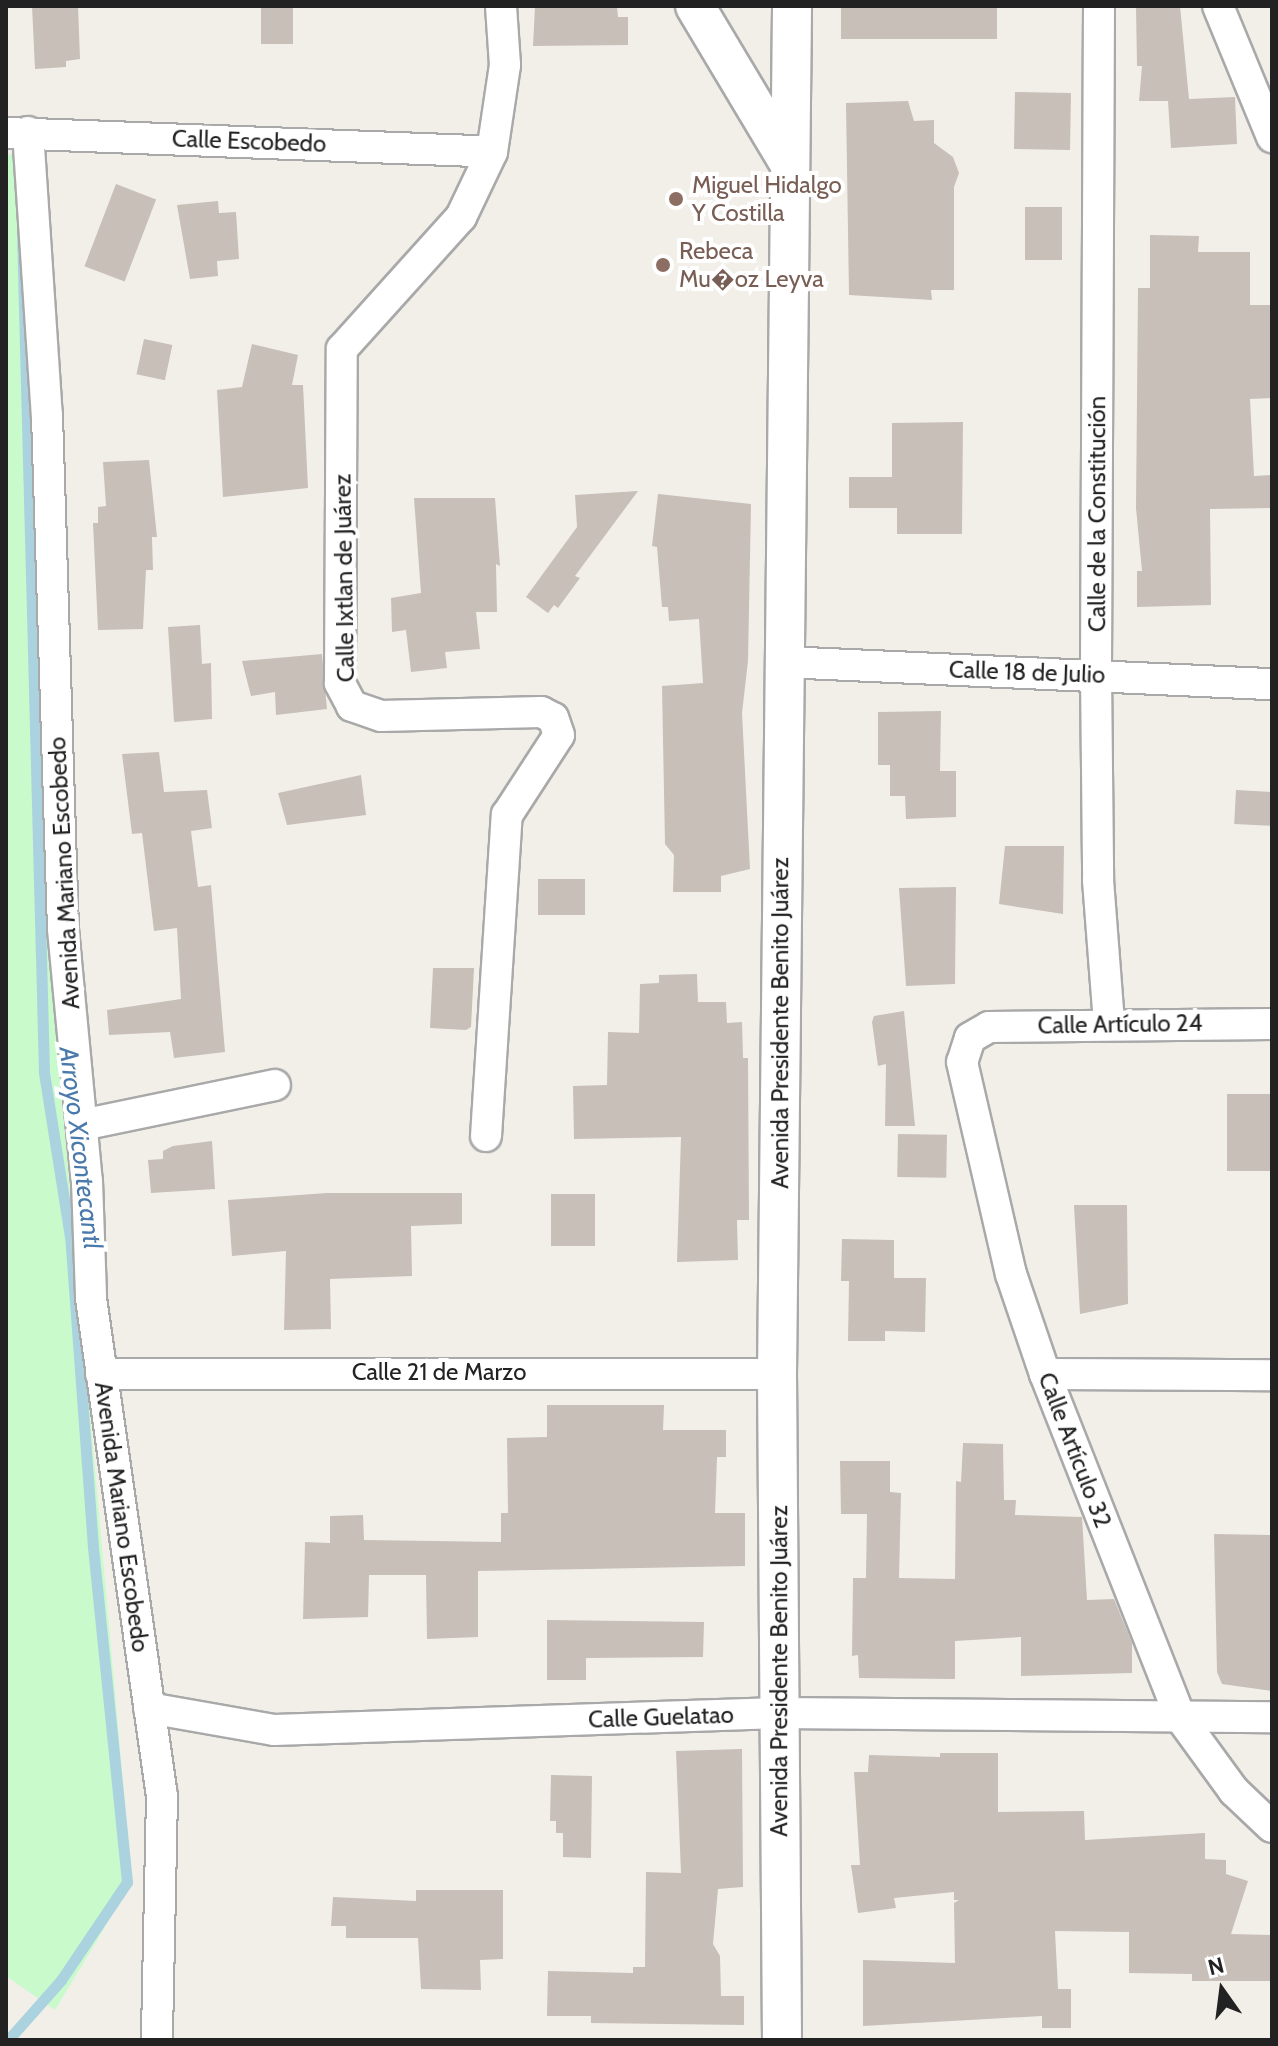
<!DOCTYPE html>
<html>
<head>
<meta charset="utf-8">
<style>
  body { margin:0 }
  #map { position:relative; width:1278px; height:2046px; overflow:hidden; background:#f2efe9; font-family:Cabin,sans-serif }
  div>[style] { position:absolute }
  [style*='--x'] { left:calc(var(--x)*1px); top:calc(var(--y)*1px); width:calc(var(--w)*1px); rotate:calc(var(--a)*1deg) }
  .park>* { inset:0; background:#c8facc }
  .stream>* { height:11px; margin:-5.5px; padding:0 5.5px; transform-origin:5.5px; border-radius:5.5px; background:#aad3df }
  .building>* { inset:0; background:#c7bfb8; transform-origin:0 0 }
  .roads { filter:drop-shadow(2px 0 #a9a9a9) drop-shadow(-2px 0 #a9a9a9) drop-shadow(0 2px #a9a9a9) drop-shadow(0 -2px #a9a9a9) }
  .minor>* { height:30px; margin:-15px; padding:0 15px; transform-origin:15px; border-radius:15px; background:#fff }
  .tertiary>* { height:38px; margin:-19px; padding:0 19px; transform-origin:19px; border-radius:19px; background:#fff }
  .dots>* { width:22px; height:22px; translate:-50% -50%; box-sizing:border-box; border:4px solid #fff; border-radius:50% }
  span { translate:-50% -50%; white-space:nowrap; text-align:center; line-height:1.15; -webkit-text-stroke:8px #fff; paint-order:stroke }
  .street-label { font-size:24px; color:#222 }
  .education-label { font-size:24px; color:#785e54 }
  .left { translate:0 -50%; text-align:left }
  .water-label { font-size:26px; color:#4a7aab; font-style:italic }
  .frame { position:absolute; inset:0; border:8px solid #222; pointer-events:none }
  .north { position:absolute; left:1182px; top:1950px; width:80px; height:80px; -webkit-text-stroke:6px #fff; paint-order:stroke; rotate:346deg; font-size:22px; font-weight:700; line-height:32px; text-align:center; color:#222 }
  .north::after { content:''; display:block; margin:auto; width:28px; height:36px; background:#222; clip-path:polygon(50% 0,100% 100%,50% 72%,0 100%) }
</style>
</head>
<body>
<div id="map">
  <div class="park">
    <i style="clip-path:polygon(14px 154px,35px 501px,45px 913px,132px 1882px,55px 2010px,6px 1976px,6px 155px)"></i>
  </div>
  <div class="stream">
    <i style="--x:8;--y:2040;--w:80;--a:-48.5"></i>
    <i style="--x:61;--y:1980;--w:118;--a:-56"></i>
    <i style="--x:127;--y:1882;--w:337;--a:-95.8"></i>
    <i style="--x:93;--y:1547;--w:311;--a:-94.2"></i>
    <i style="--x:70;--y:1237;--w:167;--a:-99"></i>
    <i style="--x:44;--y:1072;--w:840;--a:-91.5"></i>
  </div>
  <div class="building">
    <i style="clip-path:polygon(32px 6px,78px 6px,80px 59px,66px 61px,66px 67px,35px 69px)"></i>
    <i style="left:261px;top:6px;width:32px;height:38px"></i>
    <i style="clip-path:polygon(535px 6px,617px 6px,618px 17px,628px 17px,628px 45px,533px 46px)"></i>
    <i style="left:841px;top:6px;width:156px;height:33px"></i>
    <i style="clip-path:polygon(1136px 6px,1180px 6px,1189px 99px,1235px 97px,1237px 144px,1171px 148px,1168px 101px,1139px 101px,1142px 66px,1137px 66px)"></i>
    <i style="left:1015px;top:92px;width:56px;height:57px;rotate:1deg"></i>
    <i style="clip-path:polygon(908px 101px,914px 121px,934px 120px,934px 143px,953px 157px,959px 173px,954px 187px,954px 290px,931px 290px,932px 300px,849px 295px,846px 103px)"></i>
    <i style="left:116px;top:184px;width:43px;height:88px;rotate:21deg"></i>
    <i style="clip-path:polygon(218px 201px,219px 213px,236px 212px,239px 259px,217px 261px,218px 276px,190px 279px,177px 205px)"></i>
    <i style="left:1025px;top:207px;width:37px;height:53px"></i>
    <i style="clip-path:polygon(1150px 235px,1199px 236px,1198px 252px,1250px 252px,1250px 305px,1272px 305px,1272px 398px,1250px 399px,1254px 476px,1272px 475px,1272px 508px,1210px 509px,1211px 605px,1137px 607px,1137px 571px,1142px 571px,1136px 508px,1138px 288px,1150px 288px)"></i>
    <i style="left:144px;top:339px;width:29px;height:36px;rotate:12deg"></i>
    <i style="clip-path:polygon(252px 344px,298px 355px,292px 385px,303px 385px,308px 488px,223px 497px,217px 390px,242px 387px)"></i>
    <i style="clip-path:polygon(963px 422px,962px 534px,897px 534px,897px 508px,849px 508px,849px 477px,892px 477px,892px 423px)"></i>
    <i style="clip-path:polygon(149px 460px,157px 537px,152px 537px,153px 570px,146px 570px,143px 629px,98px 630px,93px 523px,98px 523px,98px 507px,106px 506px,103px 462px)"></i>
    <i style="clip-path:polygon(638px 491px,575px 576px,580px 578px,558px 608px,554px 605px,548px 613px,526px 597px,577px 527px,575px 495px)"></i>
    <i style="clip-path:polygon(658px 494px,751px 504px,748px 661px,742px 713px,750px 869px,721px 876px,721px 892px,673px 892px,674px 855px,665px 844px,662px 686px,703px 683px,699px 619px,669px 621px,668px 607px,662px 607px,657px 547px,652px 546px)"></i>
    <i style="clip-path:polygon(414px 498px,495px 498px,500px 566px,496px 564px,497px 612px,476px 612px,480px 649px,445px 652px,447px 668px,411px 672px,406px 630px,392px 632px,391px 598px,421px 593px)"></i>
    <i style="clip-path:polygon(200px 625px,202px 664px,211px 663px,212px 719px,174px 722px,168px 627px)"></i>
    <i style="clip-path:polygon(322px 654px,327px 709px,276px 715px,275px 692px,251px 696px,242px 661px)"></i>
    <i style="clip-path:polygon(941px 711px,940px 771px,956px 771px,956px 817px,906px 819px,905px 796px,890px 796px,890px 765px,878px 765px,878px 712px)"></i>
    <i style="clip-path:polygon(159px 752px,164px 792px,207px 790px,212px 828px,191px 831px,198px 887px,211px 885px,225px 1052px,174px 1058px,170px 1032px,109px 1035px,107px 1010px,181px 999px,177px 928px,154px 931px,142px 833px,132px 834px,122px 754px)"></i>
    <i style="clip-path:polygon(361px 775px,366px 815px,287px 825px,278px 793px)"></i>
    <i style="left:1236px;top:790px;width:36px;height:34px;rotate:3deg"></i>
    <i style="clip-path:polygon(1005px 846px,1064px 846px,1063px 914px,999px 904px)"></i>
    <i style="left:585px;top:879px;width:36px;height:47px;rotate:90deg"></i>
    <i style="clip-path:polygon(956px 887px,955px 984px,906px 986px,899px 888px)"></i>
    <i style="clip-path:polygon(433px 968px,474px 968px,471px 1027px,466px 1030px,430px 1028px)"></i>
    <i style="clip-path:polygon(697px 974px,698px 1002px,726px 1002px,727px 1023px,742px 1022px,743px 1058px,748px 1058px,749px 1220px,737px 1220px,738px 1260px,677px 1262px,681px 1137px,574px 1139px,573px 1086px,607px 1085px,608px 1032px,639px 1033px,640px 984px,659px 983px,659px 975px)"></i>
    <i style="clip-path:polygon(904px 1011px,915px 1126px,885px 1126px,886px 1064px,878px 1066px,872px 1022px,874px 1016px)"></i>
    <i style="left:1227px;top:1094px;width:45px;height:77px"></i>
    <i style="left:898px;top:1134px;width:49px;height:43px;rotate:1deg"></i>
    <i style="clip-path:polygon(212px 1141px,215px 1189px,151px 1193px,148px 1160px,163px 1159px,163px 1151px,173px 1146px)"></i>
    <i style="clip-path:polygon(327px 1193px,462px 1193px,462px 1224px,411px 1226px,412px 1276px,330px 1279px,331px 1329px,284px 1330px,286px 1251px,232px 1256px,228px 1200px)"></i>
    <i style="left:551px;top:1194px;width:44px;height:52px"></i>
    <i style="clip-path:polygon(1074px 1205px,1127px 1205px,1128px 1304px,1080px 1314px)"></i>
    <i style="clip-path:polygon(842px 1239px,894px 1240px,894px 1278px,926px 1278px,925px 1332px,885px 1331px,885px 1341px,848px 1341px,849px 1281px,841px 1281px)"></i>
    <i style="clip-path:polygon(547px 1405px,664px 1405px,663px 1430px,726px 1430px,726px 1457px,717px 1457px,715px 1513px,745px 1513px,745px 1566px,478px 1571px,478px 1637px,427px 1639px,426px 1575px,369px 1575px,368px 1617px,303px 1619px,305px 1542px,330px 1543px,330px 1516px,363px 1515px,364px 1540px,501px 1542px,501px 1513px,508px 1513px,507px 1438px,547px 1437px)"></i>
    <i style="clip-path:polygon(963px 1443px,1003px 1444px,1004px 1500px,1016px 1500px,1015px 1515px,1082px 1517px,1087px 1600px,1114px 1599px,1132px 1643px,1132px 1673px,1021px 1676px,1021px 1637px,955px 1641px,955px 1679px,859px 1678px,858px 1655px,852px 1656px,853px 1578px,866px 1578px,867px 1514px,841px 1514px,840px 1461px,890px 1461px,890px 1492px,901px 1493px,899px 1578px,955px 1579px,956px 1481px,961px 1482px)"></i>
    <i style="clip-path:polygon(1214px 1534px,1272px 1535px,1272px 1691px,1222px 1684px,1217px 1672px)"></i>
    <i style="clip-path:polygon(547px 1620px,704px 1622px,703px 1657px,586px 1658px,586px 1680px,547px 1680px)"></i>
    <i style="clip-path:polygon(742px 1749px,743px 1887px,718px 1889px,713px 1944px,720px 1956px,721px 1996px,744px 1996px,744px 2025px,591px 2023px,591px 2016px,547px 2016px,548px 1971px,633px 1973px,633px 1967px,645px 1967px,646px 1872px,681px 1873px,676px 1751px)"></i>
    <i style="clip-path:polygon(940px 1753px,998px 1753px,998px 1812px,1084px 1811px,1085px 1840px,1205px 1833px,1205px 1859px,1226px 1860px,1226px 1874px,1248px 1881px,1231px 1934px,1272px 1935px,1272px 1981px,1192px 1981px,1192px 1974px,1129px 1973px,1129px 1932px,1055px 1931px,1058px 1989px,1071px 1989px,1071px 2028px,1042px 2028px,1042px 2016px,863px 2026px,863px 1960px,955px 1963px,954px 1903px,959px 1900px,954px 1900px,954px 1892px,894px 1898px,896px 1908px,858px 1913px,851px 1865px,860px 1865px,854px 1772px,868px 1772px,869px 1755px,940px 1757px)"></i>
    <i style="clip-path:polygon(551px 1775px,592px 1776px,591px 1858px,563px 1857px,563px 1833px,556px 1833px,556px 1821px,550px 1821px)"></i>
    <i style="clip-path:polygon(416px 1890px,503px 1890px,503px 1959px,480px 1960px,481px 1990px,421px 1989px,418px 1938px,346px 1938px,346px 1926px,331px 1926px,333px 1897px,416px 1901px)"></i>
  </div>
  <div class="roads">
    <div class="minor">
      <i style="--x:1099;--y:6;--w:668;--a:90.26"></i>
      <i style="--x:1096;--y:674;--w:206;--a:89.4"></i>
      <i style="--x:1098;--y:880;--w:142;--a:85.6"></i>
      <i style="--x:1218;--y:6;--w:142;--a:67.6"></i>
      <i style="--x:28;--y:132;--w:284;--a:86.2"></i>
      <i style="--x:47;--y:415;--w:514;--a:88.22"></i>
      <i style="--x:63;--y:929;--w:253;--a:84.6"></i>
      <i style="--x:87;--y:1181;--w:117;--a:88"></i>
      <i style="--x:91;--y:1298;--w:503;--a:81.89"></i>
      <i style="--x:162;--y:1796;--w:244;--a:91.2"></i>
      <i style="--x:6;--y:133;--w:486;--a:2.2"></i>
      <i style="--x:783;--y:662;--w:489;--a:2.6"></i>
      <i style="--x:1272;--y:1024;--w:283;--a:179.4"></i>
      <i style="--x:989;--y:1027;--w:22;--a:150"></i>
      <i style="--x:970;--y:1038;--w:25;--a:108"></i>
      <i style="--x:962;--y:1062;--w:218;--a:77"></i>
      <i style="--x:1011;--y:1274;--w:106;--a:71.2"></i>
      <i style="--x:1045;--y:1374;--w:369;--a:68.5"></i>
      <i style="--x:1180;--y:1717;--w:92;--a:53.9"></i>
      <i style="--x:1234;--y:1791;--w:52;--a:43.5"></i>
      <i style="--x:82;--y:1125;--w:197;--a:-11.7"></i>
      <i style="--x:486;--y:1136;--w:322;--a:-86.3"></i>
      <i style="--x:507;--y:815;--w:95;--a:-57"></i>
      <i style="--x:559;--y:735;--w:18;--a:-109"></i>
      <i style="--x:553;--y:718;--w:13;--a:-153"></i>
      <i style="--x:541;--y:712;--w:160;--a:178.6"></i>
      <i style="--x:381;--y:716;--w:31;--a:-161"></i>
      <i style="--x:352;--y:706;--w:26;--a:-118"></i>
      <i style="--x:340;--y:683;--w:334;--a:-89.7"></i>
      <i style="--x:342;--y:349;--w:178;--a:-48"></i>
      <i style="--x:461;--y:217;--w:72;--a:-64.5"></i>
      <i style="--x:492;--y:152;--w:88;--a:-81.5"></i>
      <i style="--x:505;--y:65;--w:59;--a:-93.9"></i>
      <i style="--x:101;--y:1374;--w:676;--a:0"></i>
      <i style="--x:1045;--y:1374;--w:227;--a:0.3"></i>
      <i style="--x:149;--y:1708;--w:127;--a:10"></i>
      <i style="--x:274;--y:1730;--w:505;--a:-1.93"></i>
      <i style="--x:779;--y:1713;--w:493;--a:0.5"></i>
    </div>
    <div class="tertiary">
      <i style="--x:695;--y:6;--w:179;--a:59.1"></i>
      <i style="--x:782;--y:2040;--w:666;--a:-90.43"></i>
      <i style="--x:777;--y:1374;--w:1368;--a:-89.37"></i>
    </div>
  </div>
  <div class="dots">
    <i style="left:676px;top:199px;background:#8d6e63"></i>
    <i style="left:663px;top:265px;background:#8d6e63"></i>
  </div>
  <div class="street-label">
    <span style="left:249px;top:141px;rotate:2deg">Calle Escobedo</span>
    <span style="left:1097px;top:514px;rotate:-90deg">Calle de la Constitución</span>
    <span style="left:344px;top:578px;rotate:-91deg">Calle Ixtlan de Juárez</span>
    <span style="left:1027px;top:672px;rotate:2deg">Calle 18 de Julio</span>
    <span style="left:64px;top:873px;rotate:-93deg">Avenida Mariano Escobedo</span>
    <span style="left:780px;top:1023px;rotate:-90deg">Avenida Presidente Benito Juárez</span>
    <span style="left:1120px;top:1024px;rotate:-1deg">Calle Artículo 24</span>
    <span style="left:439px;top:1372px">Calle 21 de Marzo</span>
    <span style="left:1075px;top:1450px;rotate:69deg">Calle Artículo 32</span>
    <span style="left:122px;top:1517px;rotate:82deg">Avenida Mariano Escobedo</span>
    <span style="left:779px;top:1671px;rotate:-90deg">Avenida Presidente Benito Juárez</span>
    <span style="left:661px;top:1717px;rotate:-2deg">Calle Guelatao</span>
  </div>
  <div class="education-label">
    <span class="left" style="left:692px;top:199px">Miguel Hidalgo<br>Y Costilla</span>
    <span class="left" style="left:679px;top:265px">Rebeca<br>Mu�oz Leyva</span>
  </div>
  <div class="water-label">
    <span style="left:80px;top:1148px;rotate:83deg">Arroyo Xicontecantl</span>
  </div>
  <div class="frame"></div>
  <div class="north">N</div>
</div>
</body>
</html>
